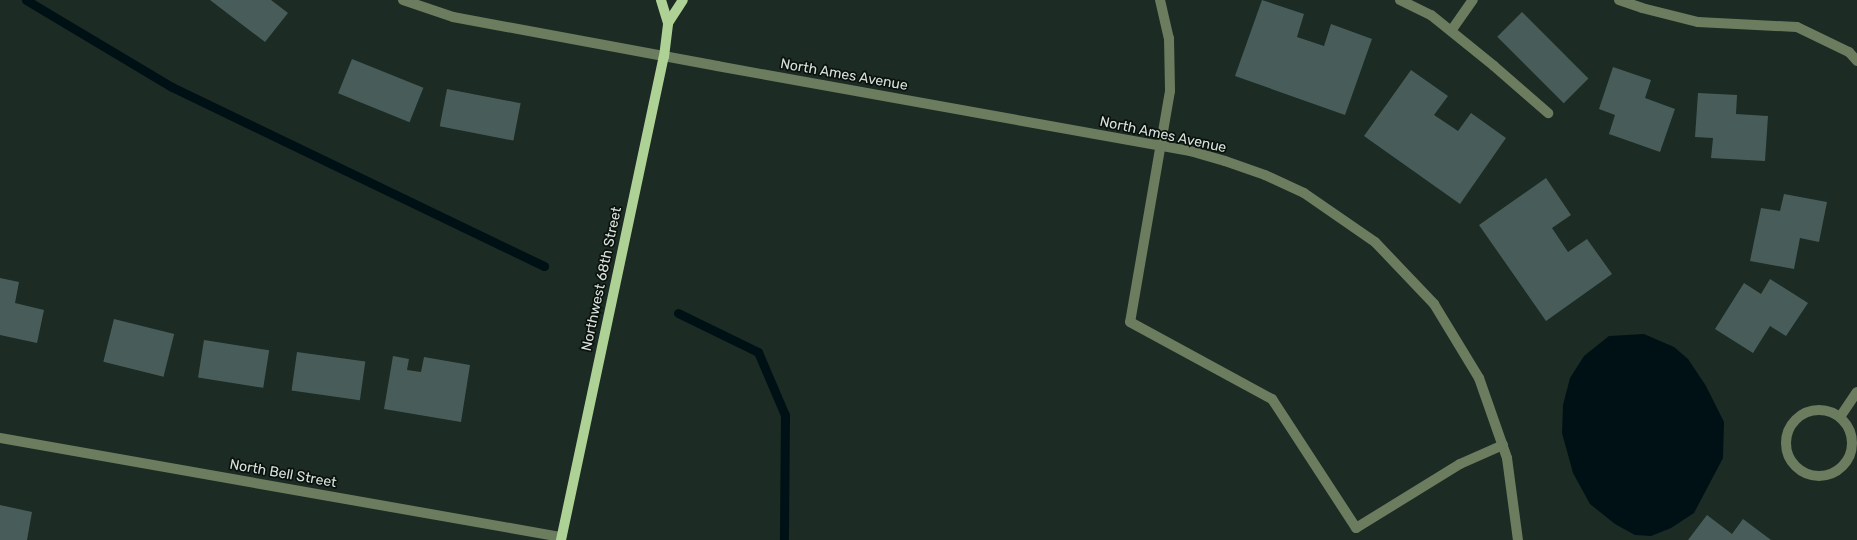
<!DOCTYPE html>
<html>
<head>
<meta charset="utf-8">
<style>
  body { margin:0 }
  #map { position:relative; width:1857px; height:540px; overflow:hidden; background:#1c2b23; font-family:Rubik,sans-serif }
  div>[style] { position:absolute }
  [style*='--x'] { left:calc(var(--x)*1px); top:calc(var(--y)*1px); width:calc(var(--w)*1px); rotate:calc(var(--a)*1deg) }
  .water>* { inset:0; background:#001115 }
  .stream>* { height:9px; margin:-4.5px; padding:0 4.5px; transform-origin:4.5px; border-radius:4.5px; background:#001115 }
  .building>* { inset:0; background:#485d5a; transform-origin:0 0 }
  .minor>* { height:10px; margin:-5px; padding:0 5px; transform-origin:5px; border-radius:5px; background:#6b7c5f }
  .minor>.ring { margin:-5px; padding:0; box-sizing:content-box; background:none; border:10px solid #6b7c5f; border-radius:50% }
  .major>* { height:10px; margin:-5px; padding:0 5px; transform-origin:5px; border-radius:5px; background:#aed295 }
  span { translate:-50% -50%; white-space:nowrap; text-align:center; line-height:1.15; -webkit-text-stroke:3.5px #0b120e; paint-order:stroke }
  .street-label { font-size:14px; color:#d8e2dc }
</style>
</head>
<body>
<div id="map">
  <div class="water">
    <i style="clip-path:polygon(1644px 334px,1674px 347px,1688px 359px,1706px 386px,1724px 422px,1723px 458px,1694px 513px,1671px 528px,1651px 536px,1635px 535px,1615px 524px,1590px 504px,1573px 473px,1562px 433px,1563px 405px,1570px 378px,1584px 356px,1609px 336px)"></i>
  </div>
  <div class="stream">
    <i style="--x:26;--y:0;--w:170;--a:30.8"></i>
    <i style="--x:172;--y:87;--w:413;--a:25.7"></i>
    <i style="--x:678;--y:313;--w:89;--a:26"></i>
    <i style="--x:758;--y:352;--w:69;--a:66.8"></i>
    <i style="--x:785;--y:415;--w:125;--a:90.5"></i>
  </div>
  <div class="building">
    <i style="clip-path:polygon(210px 0,271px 0,288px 13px,265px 42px)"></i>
    <i style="clip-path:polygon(1262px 0,1304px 14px,1297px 37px,1324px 46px,1331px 24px,1372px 39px,1345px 115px,1235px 76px)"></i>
    <i style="left:1522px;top:12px;width:94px;height:35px;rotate:45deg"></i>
    <i style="left:352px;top:59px;width:77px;height:37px;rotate:22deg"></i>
    <i style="clip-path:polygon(1613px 67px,1651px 80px,1645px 98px,1675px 109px,1660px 152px,1609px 134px,1615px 115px,1599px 109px)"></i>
    <i style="clip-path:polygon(1411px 70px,1448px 96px,1434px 115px,1458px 131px,1471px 113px,1506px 138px,1460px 204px,1364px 136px)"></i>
    <i style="left:447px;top:89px;width:75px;height:38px;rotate:11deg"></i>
    <i style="clip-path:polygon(1698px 93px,1737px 95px,1736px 114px,1768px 116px,1765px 161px,1711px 158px,1713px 138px,1695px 137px)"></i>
    <i style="clip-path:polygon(1546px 178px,1571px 215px,1552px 228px,1568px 252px,1587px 239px,1612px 274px,1546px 321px,1479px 225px)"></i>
    <i style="clip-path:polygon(1784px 194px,1827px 202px,1819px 242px,1800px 238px,1794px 269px,1750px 261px,1761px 208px,1780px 211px)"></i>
    <i style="clip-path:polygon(0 278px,19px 282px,15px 303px,44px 310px,37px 343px,0 335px)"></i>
    <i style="clip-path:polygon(1770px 279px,1808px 303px,1786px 336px,1770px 326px,1753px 353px,1715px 329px,1744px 283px,1761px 294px)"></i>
    <i style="left:114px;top:319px;width:62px;height:44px;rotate:14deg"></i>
    <i style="left:204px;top:340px;width:66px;height:38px;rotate:9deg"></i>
    <i style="left:297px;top:352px;width:69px;height:39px;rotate:8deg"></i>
    <i style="clip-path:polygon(393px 356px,409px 359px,407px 370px,421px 372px,424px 357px,470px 365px,461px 422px,384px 409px)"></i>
    <i style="clip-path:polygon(0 505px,32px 512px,27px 540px,0 540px)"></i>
    <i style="clip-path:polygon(1707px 515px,1732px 534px,1743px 519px,1771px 540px,1688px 540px)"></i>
  </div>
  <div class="minor">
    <i style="--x:403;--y:0;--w:53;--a:18.8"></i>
    <i style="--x:453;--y:17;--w:269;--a:10.5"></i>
    <i style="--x:717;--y:66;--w:481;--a:10.2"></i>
    <i style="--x:1190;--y:151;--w:36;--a:16"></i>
    <i style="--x:1225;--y:161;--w:42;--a:19.3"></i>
    <i style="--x:1265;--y:175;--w:43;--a:24.8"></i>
    <i style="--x:1304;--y:193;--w:86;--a:34.6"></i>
    <i style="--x:1375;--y:242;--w:86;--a:46.4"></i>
    <i style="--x:1434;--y:304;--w:87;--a:58.7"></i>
    <i style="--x:1479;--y:378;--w:85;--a:70.7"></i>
    <i style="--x:1507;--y:458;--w:83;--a:82.4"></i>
    <i style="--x:1160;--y:0;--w:39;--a:77"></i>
    <i style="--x:1169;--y:38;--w:53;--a:88.9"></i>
    <i style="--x:1170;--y:91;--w:234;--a:99.8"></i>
    <i style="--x:1130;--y:322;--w:162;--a:28.5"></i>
    <i style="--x:1272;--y:399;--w:154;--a:56.9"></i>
    <i style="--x:1356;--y:528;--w:122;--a:-31.6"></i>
    <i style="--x:1460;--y:464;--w:47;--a:-23.8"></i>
    <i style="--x:1400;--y:0;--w:34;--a:26"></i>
    <i style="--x:1431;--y:15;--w:81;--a:39"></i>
    <i style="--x:1494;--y:66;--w:72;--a:41"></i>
    <i style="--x:1619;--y:0;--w:24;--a:19"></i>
    <i style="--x:1642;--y:8;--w:58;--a:14"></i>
    <i style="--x:1698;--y:22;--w:99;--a:2.9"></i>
    <i style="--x:1797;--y:27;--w:58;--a:25.7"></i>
    <i style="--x:1849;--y:52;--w:12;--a:48"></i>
    <i style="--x:1451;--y:31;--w:38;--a:-55"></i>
    <i class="ring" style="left:1786px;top:410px;width:56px;height:56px"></i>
    <i style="--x:1840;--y:417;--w:30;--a:-56"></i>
    <i style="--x:0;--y:438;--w:570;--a:10.01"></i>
  </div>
  <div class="major">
    <i style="--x:668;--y:23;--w:27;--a:-57"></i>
    <i style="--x:561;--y:540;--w:494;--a:-78"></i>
    <i style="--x:664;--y:57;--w:34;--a:-83"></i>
    <i style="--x:668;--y:23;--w:24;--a:-107"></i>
  </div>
  <div class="street-label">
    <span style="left:844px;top:75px;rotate:10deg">North Ames Avenue</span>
    <span style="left:1163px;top:135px;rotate:12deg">North Ames Avenue</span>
    <span style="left:602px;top:279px;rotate:-78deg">Northwest 68th Street</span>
    <span style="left:283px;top:474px;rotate:10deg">North Bell Street</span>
  </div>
</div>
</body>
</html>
